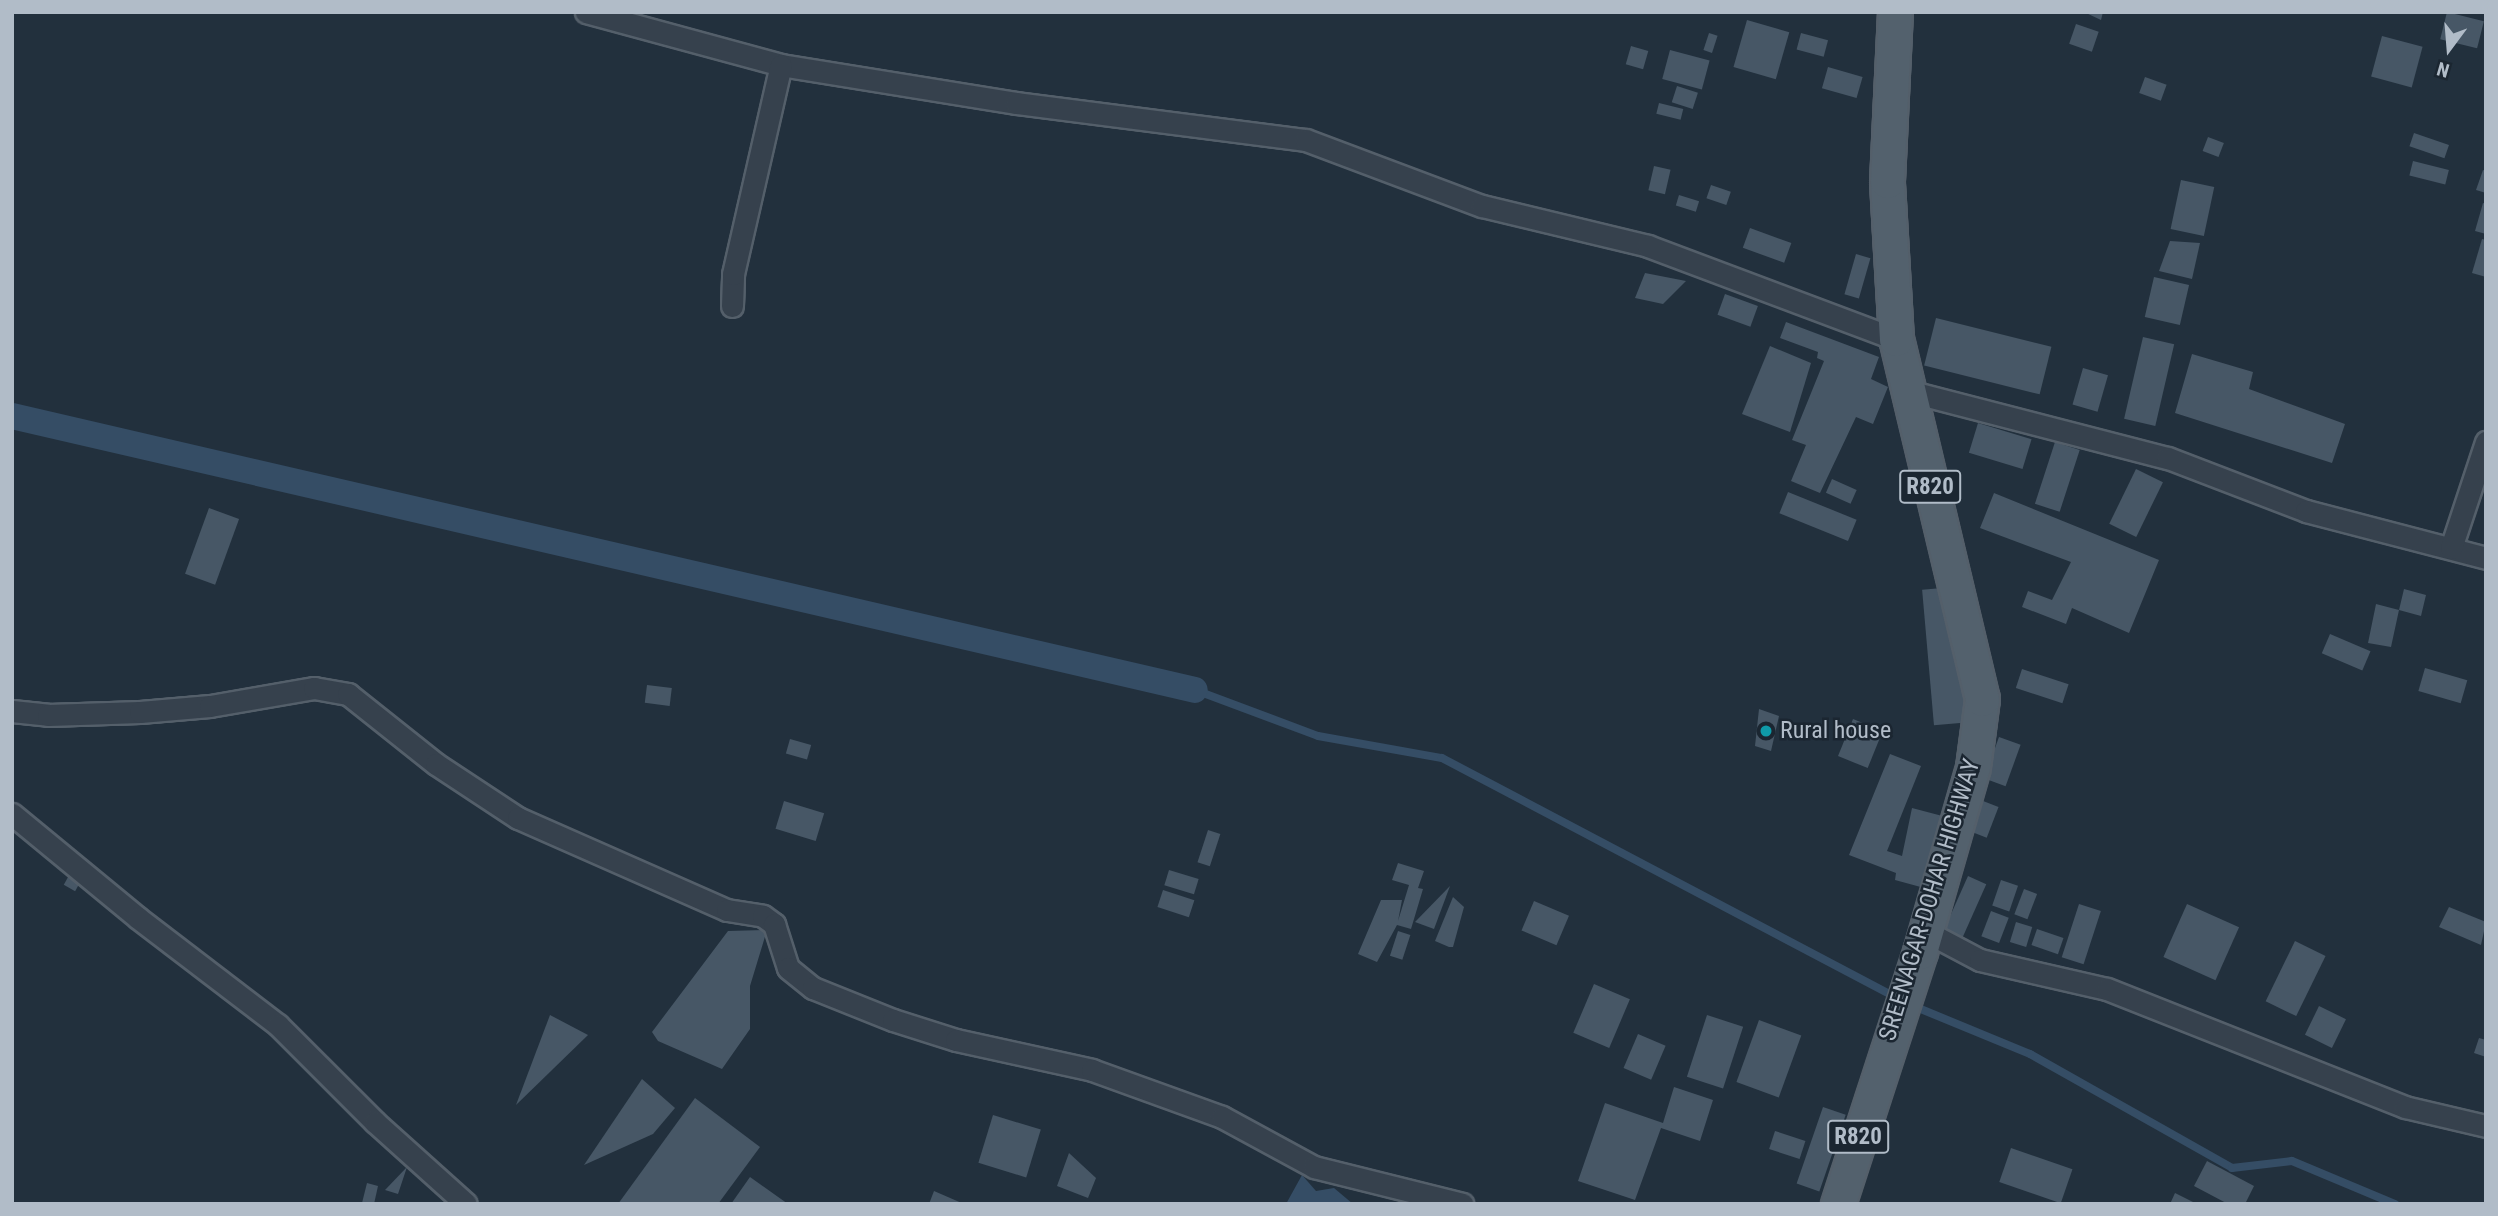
<!DOCTYPE html>
<html>
<head>
<meta charset="utf-8">
<style>
  body { margin:0 }
  #map { position:relative; width:2498px; height:1216px; overflow:hidden; background:#22303d; font-family:"Roboto Condensed",sans-serif }
  div>[style] { position:absolute }
  [style*='--x'] { left:calc(var(--x)*1px); top:calc(var(--y)*1px); width:calc(var(--w)*1px); rotate:calc(var(--a)*1deg) }
  .water>* { inset:0; background:#354d65 }
  .stream>* { height:8px; margin:-4px; padding:0 4px; transform-origin:4px; border-radius:4px; background:#354d65 }
  .canal>* { height:26px; margin:-13px; padding:0 13px; transform-origin:13px; border-radius:13px; background:#354d65 }
  .building>* { inset:0; background:#475766; transform-origin:0 0 }
  .roads { filter:drop-shadow(2px 0 #545f6a) drop-shadow(-2px 0 #545f6a) drop-shadow(0 2px #545f6a) drop-shadow(0 -2px #545f6a) }
  .minor>* { height:21px; margin:-10.5px; padding:0 10.5px; transform-origin:10.5px; border-radius:10.5px; background:#36414d }
  .primary>* { height:33px; margin:-16.5px; padding:0 16.5px; transform-origin:16.5px; border-radius:16.5px; background:#53616d }
  .dots>* { width:19px; height:19px; translate:-50% -50%; box-sizing:border-box; border:4px solid #1b2631; border-radius:50% }
  span { translate:-50% -50%; white-space:nowrap; text-align:center; line-height:1.15; -webkit-text-stroke:5px #1b2631; paint-order:stroke }
  .shield-label span { padding:2px 5px; background:#1b2631; border:2px solid; border-radius:5px; -webkit-text-stroke-width:0 }
  .shield-label { font-size:23px; color:#b1bcc8; font-weight:700 }
  .poi-label { font-size:24px; color:#b1bcc8 }
  .left { translate:0 -50%; text-align:left }
  .street-label { font-size:24px; color:#b1bcc8 }
  .frame { position:absolute; inset:0; border:14px solid #b1bcc8; pointer-events:none }
  .north { position:absolute; left:2414px; top:14px; width:70px; height:70px; -webkit-text-stroke:5px #1b2631; paint-order:stroke; rotate:196deg; font-size:19px; font-weight:700; line-height:28px; text-align:center; color:#b1bcc8 }
  .north::after { content:''; display:block; margin:auto; width:24px; height:32px; background:#b1bcc8; clip-path:polygon(50% 0,100% 100%,50% 72%,0 100%) }
</style>
</head>
<body>
<div id="map">
  <div class="water">
    <i style="clip-path:polygon(1302px 1175px,1316px 1191px,1334px 1188px,1353px 1204px,1286px 1204px)"></i>
  </div>
  <div class="stream">
    <i style="--x:1195;--y:690;--w:131;--a:20.5"></i>
    <i style="--x:1318;--y:736;--w:126;--a:10.1"></i>
    <i style="--x:1442;--y:758;--w:514;--a:27.81"></i>
    <i style="--x:1911;--y:1005;--w:129;--a:22.4"></i>
    <i style="--x:2030;--y:1054;--w:232;--a:29.4"></i>
    <i style="--x:2232;--y:1168;--w:60;--a:-6.7"></i>
    <i style="--x:2292;--y:1161;--w:112;--a:22.7"></i>
  </div>
  <div class="canal">
    <i style="--x:12;--y:416;--w:1214;--a:13.04"></i>
  </div>
  <div class="building">
    <i style="clip-path:polygon(2084px 12px,2103px 12px,2101px 20px)"></i>
    <i style="left:2447px;top:12px;width:38px;height:28px;rotate:14deg"></i>
    <i style="left:1747px;top:20px;width:44px;height:49px;rotate:16deg"></i>
    <i style="left:2076px;top:24px;width:24px;height:21px;rotate:19deg"></i>
    <i style="left:1709px;top:33px;width:9px;height:18px;rotate:18deg"></i>
    <i style="left:1801px;top:33px;width:28px;height:17px;rotate:15deg"></i>
    <i style="left:2382px;top:36px;width:42px;height:42px;rotate:15deg"></i>
    <i style="left:1631px;top:46px;width:18px;height:19px;rotate:16deg"></i>
    <i style="left:1670px;top:50px;width:41px;height:30px;rotate:15deg"></i>
    <i style="left:1828px;top:67px;width:36px;height:22px;rotate:16deg"></i>
    <i style="left:2145px;top:77px;width:23px;height:17px;rotate:20deg"></i>
    <i style="left:1677px;top:86px;width:22px;height:17px;rotate:18deg"></i>
    <i style="left:1659px;top:103px;width:25px;height:11px;rotate:14deg"></i>
    <i style="left:2414px;top:133px;width:37px;height:14px;rotate:19deg"></i>
    <i style="left:2208px;top:137px;width:17px;height:15px;rotate:21deg"></i>
    <i style="left:2413px;top:161px;width:37px;height:15px;rotate:14deg"></i>
    <i style="left:1654px;top:166px;width:17px;height:25px;rotate:13deg"></i>
    <i style="clip-path:polygon(2483px 170px,2486px 171px,2486px 193px,2476px 190px)"></i>
    <i style="left:2181px;top:180px;width:34px;height:50px;rotate:12deg"></i>
    <i style="left:1711px;top:185px;width:21px;height:14px;rotate:19deg"></i>
    <i style="left:1679px;top:195px;width:21px;height:11px;rotate:17deg"></i>
    <i style="clip-path:polygon(2483px 203px,2486px 204px,2486px 234px,2475px 231px)"></i>
    <i style="left:1750px;top:228px;width:44px;height:21px;rotate:20deg"></i>
    <i style="clip-path:polygon(2482px 239px,2486px 240px,2486px 277px,2472px 273px)"></i>
    <i style="clip-path:polygon(2170px 241px,2200px 243px,2192px 279px,2159px 271px)"></i>
    <i style="left:1856px;top:254px;width:15px;height:42px;rotate:16deg"></i>
    <i style="clip-path:polygon(1645px 273px,1686px 281px,1663px 304px,1635px 298px)"></i>
    <i style="left:2154px;top:277px;width:36px;height:41px;rotate:13deg"></i>
    <i style="left:1725px;top:294px;width:35px;height:22px;rotate:20deg"></i>
    <i style="left:1936px;top:318px;width:119px;height:49px;rotate:14deg"></i>
    <i style="clip-path:polygon(1786px 322px,1879px 357px,1871px 379px,1888px 387px,1873px 424px,1856px 417px,1820px 493px,1791px 481px,1806px 445px,1792px 440px,1824px 361px,1817px 358px,1818px 352px,1780px 338px)"></i>
    <i style="left:2143px;top:337px;width:32px;height:84px;rotate:13deg"></i>
    <i style="clip-path:polygon(1770px 346px,1811px 363px,1790px 432px,1742px 414px)"></i>
    <i style="clip-path:polygon(2192px 354px,2253px 372px,2249px 389px,2345px 424px,2332px 463px,2175px 413px)"></i>
    <i style="left:2083px;top:368px;width:26px;height:38px;rotate:16deg"></i>
    <i style="left:1978px;top:423px;width:56px;height:31px;rotate:17deg"></i>
    <i style="left:2055px;top:442px;width:26px;height:65px;rotate:18deg"></i>
    <i style="left:2136px;top:469px;width:30px;height:61px;rotate:26deg"></i>
    <i style="left:1832px;top:479px;width:27px;height:15px;rotate:24deg"></i>
    <i style="left:1788px;top:492px;width:74px;height:23px;rotate:22deg"></i>
    <i style="clip-path:polygon(1994px 493px,2159px 560px,2129px 633px,2072px 608px,2066px 624px,2022px 607px,2028px 591px,2052px 600px,2071px 562px,1980px 528px)"></i>
    <i style="left:209px;top:508px;width:32px;height:70px;rotate:20deg"></i>
    <i style="left:1954px;top:587px;width:136px;height:32px;rotate:85deg"></i>
    <i style="clip-path:polygon(2404px 589px,2426px 595px,2421px 616px,2399px 610px,2391px 647px,2368px 643px,2376px 604px,2399px 610px)"></i>
    <i style="left:2330px;top:634px;width:44px;height:21px;rotate:23deg"></i>
    <i style="left:2425px;top:668px;width:44px;height:24px;rotate:16deg"></i>
    <i style="left:2022px;top:669px;width:49px;height:20px;rotate:18deg"></i>
    <i style="left:647px;top:685px;width:25px;height:18px;rotate:7deg"></i>
    <i style="clip-path:polygon(1759px 709px,1779px 716px,1771px 751px,1755px 746px)"></i>
    <i style="left:1853px;top:719px;width:32px;height:40px;rotate:22deg"></i>
    <i style="left:1999px;top:737px;width:23px;height:44px;rotate:20deg"></i>
    <i style="left:790px;top:739px;width:22px;height:15px;rotate:16deg"></i>
    <i style="clip-path:polygon(1890px 754px,1921px 766px,1887px 851px,1902px 856px,1912px 808px,1950px 818px,1928px 889px,1895px 880px,1896px 873px,1849px 855px)"></i>
    <i style="left:1978px;top:799px;width:22px;height:33px;rotate:21deg"></i>
    <i style="left:784px;top:801px;width:42px;height:29px;rotate:17deg"></i>
    <i style="left:1208px;top:830px;width:13px;height:34px;rotate:18deg"></i>
    <i style="clip-path:polygon(1398px 863px,1424px 871px,1418px 888px,1423px 889px,1411px 929px,1397px 925px,1377px 962px,1358px 954px,1381px 900px,1402px 900px,1398px 921px,1409px 885px,1392px 880px)"></i>
    <i style="left:72px;top:870px;width:13px;height:17px;rotate:29deg"></i>
    <i style="left:1169px;top:870px;width:31px;height:16px;rotate:17deg"></i>
    <i style="left:1968px;top:876px;width:20px;height:60px;rotate:24deg"></i>
    <i style="left:2001px;top:880px;width:18px;height:27px;rotate:19deg"></i>
    <i style="clip-path:polygon(1450px 886px,1434px 929px,1415px 922px)"></i>
    <i style="left:2024px;top:889px;width:14px;height:27px;rotate:21deg"></i>
    <i style="left:1163px;top:890px;width:33px;height:18px;rotate:18deg"></i>
    <i style="clip-path:polygon(1453px 897px,1464px 907px,1453px 947px,1449px 947px,1435px 941px)"></i>
    <i style="left:1534px;top:901px;width:38px;height:32px;rotate:23deg"></i>
    <i style="left:2079px;top:904px;width:23px;height:56px;rotate:18deg"></i>
    <i style="left:2187px;top:904px;width:57px;height:58px;rotate:24deg"></i>
    <i style="clip-path:polygon(2449px 907px,2486px 922px,2481px 945px,2439px 927px)"></i>
    <i style="left:1991px;top:911px;width:19px;height:27px;rotate:21deg"></i>
    <i style="left:2016px;top:922px;width:17px;height:21px;rotate:17deg"></i>
    <i style="left:2037px;top:929px;width:28px;height:17px;rotate:19deg"></i>
    <i style="clip-path:polygon(767px 930px,750px 986px,750px 1029px,722px 1069px,658px 1041px,652px 1032px,728px 931px)"></i>
    <i style="left:1398px;top:931px;width:13px;height:26px;rotate:18deg"></i>
    <i style="left:2295px;top:941px;width:34px;height:67px;rotate:26deg"></i>
    <i style="left:1594px;top:984px;width:39px;height:53px;rotate:23deg"></i>
    <i style="left:2319px;top:1006px;width:30px;height:32px;rotate:26deg"></i>
    <i style="clip-path:polygon(550px 1015px,588px 1035px,516px 1105px)"></i>
    <i style="left:1707px;top:1015px;width:38px;height:65px;rotate:18deg"></i>
    <i style="left:1759px;top:1020px;width:45px;height:66px;rotate:20deg"></i>
    <i style="left:1638px;top:1034px;width:30px;height:37px;rotate:23deg"></i>
    <i style="clip-path:polygon(2479px 1038px,2486px 1040px,2486px 1057px,2474px 1053px)"></i>
    <i style="clip-path:polygon(642px 1079px,675px 1108px,653px 1134px,584px 1165px)"></i>
    <i style="clip-path:polygon(1674px 1087px,1713px 1100px,1700px 1141px,1661px 1128px,1635px 1200px,1578px 1181px,1605px 1103px,1663px 1123px)"></i>
    <i style="clip-path:polygon(695px 1098px,760px 1147px,718px 1204px,618px 1204px)"></i>
    <i style="left:1823px;top:1107px;width:24px;height:81px;rotate:19deg"></i>
    <i style="left:993px;top:1115px;width:50px;height:50px;rotate:17deg"></i>
    <i style="left:1775px;top:1131px;width:32px;height:19px;rotate:18deg"></i>
    <i style="left:2011px;top:1148px;width:65px;height:36px;rotate:19deg"></i>
    <i style="clip-path:polygon(1069px 1153px,1096px 1178px,1088px 1198px,1057px 1186px)"></i>
    <i style="clip-path:polygon(2207px 1161px,2254px 1186px,2245px 1204px,2228px 1204px,2194px 1186px)"></i>
    <i style="clip-path:polygon(407px 1167px,398px 1194px,385px 1190px)"></i>
    <i style="clip-path:polygon(750px 1177px,788px 1204px,731px 1204px)"></i>
    <i style="clip-path:polygon(367px 1183px,378px 1186px,374px 1204px,362px 1203px)"></i>
    <i style="clip-path:polygon(934px 1191px,964px 1204px,929px 1204px)"></i>
    <i style="clip-path:polygon(2175px 1193px,2197px 1204px,2170px 1204px)"></i>
  </div>
  <div class="roads">
    <div class="minor">
      <i style="--x:586;--y:12;--w:202;--a:15.2"></i>
      <i style="--x:781;--y:65;--w:238;--a:9.2"></i>
      <i style="--x:1016;--y:103;--w:292;--a:7.3"></i>
      <i style="--x:1306;--y:140;--w:188;--a:20.6"></i>
      <i style="--x:1482;--y:206;--w:171;--a:13.5"></i>
      <i style="--x:1648;--y:246;--w:265;--a:20.6"></i>
      <i style="--x:732;--y:306;--w:32;--a:-88"></i>
      <i style="--x:733;--y:274;--w:214;--a:-77.1"></i>
      <i style="--x:1908;--y:391;--w:268;--a:14.5"></i>
      <i style="--x:2168;--y:458;--w:148;--a:21"></i>
      <i style="--x:2306;--y:511;--w:186;--a:14.6"></i>
      <i style="--x:2451;--y:548;--w:112;--a:-71.7"></i>
      <i style="--x:12;--y:711;--w:36;--a:6"></i>
      <i style="--x:48;--y:715;--w:92;--a:-1.9"></i>
      <i style="--x:140;--y:712;--w:70;--a:-4.9"></i>
      <i style="--x:210;--y:706;--w:106;--a:-9.8"></i>
      <i style="--x:314;--y:688;--w:35;--a:10"></i>
      <i style="--x:348;--y:694;--w:112;--a:38.5"></i>
      <i style="--x:436;--y:764;--w:98;--a:33.4"></i>
      <i style="--x:518;--y:818;--w:228;--a:23.8"></i>
      <i style="--x:727;--y:910;--w:36;--a:9"></i>
      <i style="--x:763;--y:916;--w:14;--a:36"></i>
      <i style="--x:774;--y:924;--w:46;--a:72.3"></i>
      <i style="--x:788;--y:968;--w:32;--a:39"></i>
      <i style="--x:813;--y:988;--w:86;--a:21.8"></i>
      <i style="--x:893;--y:1020;--w:66;--a:17.6"></i>
      <i style="--x:956;--y:1040;--w:139;--a:12.4"></i>
      <i style="--x:1092;--y:1070;--w:138;--a:19.9"></i>
      <i style="--x:1222;--y:1117;--w:105;--a:28.5"></i>
      <i style="--x:1314;--y:1167;--w:153;--a:14"></i>
      <i style="--x:12;--y:814;--w:163;--a:39.5"></i>
      <i style="--x:138;--y:918;--w:176;--a:37.4"></i>
      <i style="--x:278;--y:1025;--w:137;--a:45"></i>
      <i style="--x:375;--y:1122;--w:122;--a:42"></i>
      <i style="--x:1925;--y:931;--w:62;--a:27.8"></i>
      <i style="--x:1980;--y:960;--w:130;--a:12.9"></i>
      <i style="--x:2107;--y:989;--w:321;--a:21.6"></i>
      <i style="--x:2405;--y:1107;--w:83;--a:13.2"></i>
    </div>
    <div class="primary">
      <i style="--x:1838;--y:1204;--w:265;--a:-72"></i>
      <i style="--x:1920;--y:952;--w:192;--a:-74"></i>
      <i style="--x:1973;--y:767;--w:69;--a:-82.5"></i>
      <i style="--x:1982;--y:699;--w:370;--a:-103.4"></i>
      <i style="--x:1896;--y:339;--w:158;--a:-93.3"></i>
      <i style="--x:1887;--y:181;--w:169;--a:-87.3"></i>
    </div>
  </div>
  <div class="dots">
    <i style="left:1766px;top:731px;background:#0f9aa8"></i>
  </div>
  <div class="shield-label">
    <span style="left:1930px;top:487px">R820</span>
    <span style="left:1858px;top:1137px">R820</span>
  </div>
  <div class="poi-label">
    <span class="left" style="left:1780px;top:731px">Rural house</span>
  </div>
  <div class="street-label">
    <span style="left:1930px;top:900px;rotate:-73deg">SREENAGAR-DOHAR HIGHWAY</span>
  </div>
  <div class="frame"></div>
  <div class="north">N</div>
</div>
</body>
</html>
